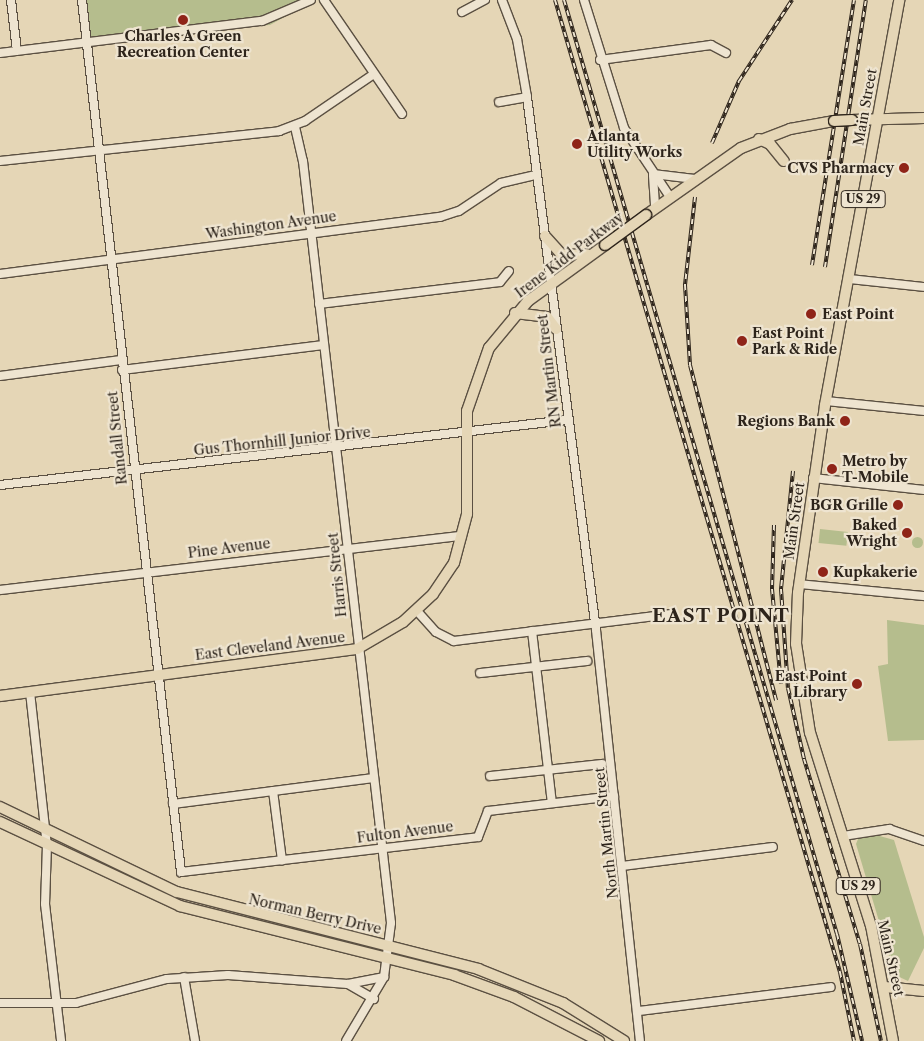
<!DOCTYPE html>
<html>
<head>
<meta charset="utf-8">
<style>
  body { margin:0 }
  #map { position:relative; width:924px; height:1041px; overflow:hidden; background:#e5d6b6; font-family:"Libre Caslon Text",serif }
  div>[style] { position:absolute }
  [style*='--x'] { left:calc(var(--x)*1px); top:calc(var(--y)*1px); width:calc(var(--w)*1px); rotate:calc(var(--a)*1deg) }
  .green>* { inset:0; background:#b5bd8d; transform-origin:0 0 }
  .round { border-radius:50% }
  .roads { filter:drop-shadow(1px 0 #5b5042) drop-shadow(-1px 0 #5b5042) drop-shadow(0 1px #5b5042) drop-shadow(0 -1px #5b5042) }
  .minor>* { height:8px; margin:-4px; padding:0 4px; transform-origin:4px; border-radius:4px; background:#eee4d0 }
  .major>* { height:10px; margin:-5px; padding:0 5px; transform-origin:5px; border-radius:5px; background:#e5d6b6 }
  .rail>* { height:4px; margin-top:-2px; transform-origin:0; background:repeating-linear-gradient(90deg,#eee4d0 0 5.5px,#2d241b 0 11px); box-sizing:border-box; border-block:1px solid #2d241b }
  .bridges { filter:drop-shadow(1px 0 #2d241b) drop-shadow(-1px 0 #2d241b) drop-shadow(0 1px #2d241b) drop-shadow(0 -1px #2d241b) }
  .major-bridge>* { height:10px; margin:-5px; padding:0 5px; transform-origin:5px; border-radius:5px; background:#e5d6b6 }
  .dots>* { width:14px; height:14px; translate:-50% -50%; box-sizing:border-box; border:2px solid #eee4d0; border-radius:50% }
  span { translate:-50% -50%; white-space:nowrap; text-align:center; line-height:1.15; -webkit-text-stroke:4.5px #eee4d0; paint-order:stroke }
  .shield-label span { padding:1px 4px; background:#eee4d0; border:1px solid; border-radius:4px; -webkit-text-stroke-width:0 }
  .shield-label { font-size:12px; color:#2d241b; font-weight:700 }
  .poi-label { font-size:14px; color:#2d241b; font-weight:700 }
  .left { translate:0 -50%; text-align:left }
  .right { translate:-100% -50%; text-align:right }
  .street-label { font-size:14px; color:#2d241b }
  .district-label { font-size:19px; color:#2d241b; font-weight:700; letter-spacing:1px }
</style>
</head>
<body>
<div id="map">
  <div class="green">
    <i style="clip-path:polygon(84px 0,315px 0,270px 25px,89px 39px)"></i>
    <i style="left:820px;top:529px;width:28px;height:14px;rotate:6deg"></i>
    <i class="round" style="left:911.5px;top:536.5px;width:11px;height:11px"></i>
    <i style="clip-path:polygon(887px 620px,924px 625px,924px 740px,888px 741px,878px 666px,888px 664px)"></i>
    <i style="clip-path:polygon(876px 835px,894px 840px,924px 937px,924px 948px,908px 981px,895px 975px,856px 844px,858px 839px)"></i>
  </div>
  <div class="roads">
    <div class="minor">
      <i style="--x:11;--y:0;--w:51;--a:83.3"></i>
      <i style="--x:82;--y:0;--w:878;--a:83.52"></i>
      <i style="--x:181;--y:872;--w:299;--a:-6.7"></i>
      <i style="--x:478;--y:837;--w:28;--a:-69"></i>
      <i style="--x:488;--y:811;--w:127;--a:-6.8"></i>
      <i style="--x:324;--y:0;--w:138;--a:55.6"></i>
      <i style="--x:502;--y:0;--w:42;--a:69"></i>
      <i style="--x:517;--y:39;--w:59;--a:80.2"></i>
      <i style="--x:527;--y:97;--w:537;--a:82.62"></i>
      <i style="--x:596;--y:630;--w:413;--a:83.9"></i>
      <i style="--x:584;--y:0;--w:134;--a:72.6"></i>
      <i style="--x:624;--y:128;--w:83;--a:56.3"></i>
      <i style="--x:462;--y:12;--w:26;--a:-28"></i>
      <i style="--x:0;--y:53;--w:264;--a:-7"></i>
      <i style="--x:262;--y:21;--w:53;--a:-23.2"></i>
      <i style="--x:600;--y:60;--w:112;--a:-7.7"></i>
      <i style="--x:711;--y:45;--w:17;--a:28"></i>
      <i style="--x:499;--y:102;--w:28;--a:-10"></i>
      <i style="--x:295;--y:127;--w:35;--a:77"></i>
      <i style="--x:303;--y:161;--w:767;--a:83.41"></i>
      <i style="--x:391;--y:923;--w:54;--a:97.4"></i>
      <i style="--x:384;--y:977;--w:74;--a:120.7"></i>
      <i style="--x:0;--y:161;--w:281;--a:-6.1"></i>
      <i style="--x:279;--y:131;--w:28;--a:-21"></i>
      <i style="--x:305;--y:121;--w:83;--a:-34.3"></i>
      <i style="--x:653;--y:174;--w:42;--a:6.8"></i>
      <i style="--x:653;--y:176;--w:32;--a:86"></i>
      <i style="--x:0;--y:274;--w:444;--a:-7.4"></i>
      <i style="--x:440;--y:217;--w:20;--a:-18"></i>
      <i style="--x:459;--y:211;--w:50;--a:-33.7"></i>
      <i style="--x:501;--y:183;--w:37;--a:-13"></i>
      <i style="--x:849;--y:279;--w:75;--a:6.1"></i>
      <i style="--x:319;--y:304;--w:182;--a:-6.9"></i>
      <i style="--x:500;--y:282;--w:14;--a:-51"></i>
      <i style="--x:122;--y:370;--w:203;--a:-7.1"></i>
      <i style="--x:0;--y:376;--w:122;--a:-7.5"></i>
      <i style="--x:826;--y:401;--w:99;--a:5.8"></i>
      <i style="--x:813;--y:478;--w:112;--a:6.2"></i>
      <i style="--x:0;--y:485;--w:571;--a:-6.54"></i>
      <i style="--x:799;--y:584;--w:126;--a:5.5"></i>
      <i style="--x:0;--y:590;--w:465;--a:-6.7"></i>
      <i style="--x:417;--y:611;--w:28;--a:48"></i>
      <i style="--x:436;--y:632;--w:20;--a:27"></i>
      <i style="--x:454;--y:641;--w:219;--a:-7.1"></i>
      <i style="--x:532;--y:631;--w:173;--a:83.4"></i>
      <i style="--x:480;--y:673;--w:108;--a:-6.4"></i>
      <i style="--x:30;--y:692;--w:154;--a:83.7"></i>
      <i style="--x:47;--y:845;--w:59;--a:91.9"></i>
      <i style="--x:45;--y:904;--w:138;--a:83.3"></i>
      <i style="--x:490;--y:776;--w:113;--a:-6.1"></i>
      <i style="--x:273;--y:791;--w:70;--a:82.6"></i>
      <i style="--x:173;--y:804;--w:202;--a:-7.4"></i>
      <i style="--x:843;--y:836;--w:47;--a:-8.7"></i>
      <i style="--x:889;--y:829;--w:37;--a:19"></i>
      <i style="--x:622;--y:866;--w:152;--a:-7.2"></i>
      <i style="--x:184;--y:977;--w:65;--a:80.2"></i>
      <i style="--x:348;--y:984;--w:37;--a:-11"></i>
      <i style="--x:0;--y:1003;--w:76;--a:0"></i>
      <i style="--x:76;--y:1003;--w:94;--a:-14.8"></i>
      <i style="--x:167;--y:979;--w:61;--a:-3.8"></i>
      <i style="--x:228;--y:975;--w:120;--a:4.3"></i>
      <i style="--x:348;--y:984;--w:30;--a:30"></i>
      <i style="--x:639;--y:1011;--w:193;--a:-7.1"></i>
    </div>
    <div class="major">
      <i style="--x:852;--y:120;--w:72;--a:-1.6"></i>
      <i style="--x:759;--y:139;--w:12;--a:24"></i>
      <i style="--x:770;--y:144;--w:22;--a:51"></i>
      <i style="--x:646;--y:215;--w:116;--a:-35.2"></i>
      <i style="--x:741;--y:148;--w:53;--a:-21.2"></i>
      <i style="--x:790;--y:129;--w:45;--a:-10.3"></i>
      <i style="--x:545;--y:236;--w:25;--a:48"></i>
      <i style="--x:562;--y:255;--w:25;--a:-2"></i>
      <i style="--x:515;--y:313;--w:32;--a:7"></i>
      <i style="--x:547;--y:317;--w:15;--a:53"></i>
      <i style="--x:0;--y:696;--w:360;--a:-7.5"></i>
      <i style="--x:357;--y:649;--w:53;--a:-30.4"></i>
      <i style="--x:403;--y:622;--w:41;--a:-43"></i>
      <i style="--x:433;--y:594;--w:37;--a:-56"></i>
      <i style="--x:454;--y:563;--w:51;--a:-75.1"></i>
      <i style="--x:467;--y:514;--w:103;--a:-90"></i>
      <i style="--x:467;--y:411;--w:67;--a:-70.8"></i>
      <i style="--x:489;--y:348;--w:61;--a:-50.3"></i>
      <i style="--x:528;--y:301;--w:95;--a:-36"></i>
      <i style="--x:0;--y:807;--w:196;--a:25.7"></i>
      <i style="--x:177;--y:892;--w:311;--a:14.3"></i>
      <i style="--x:478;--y:969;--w:92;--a:21.8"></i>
      <i style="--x:563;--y:1003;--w:72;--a:31.9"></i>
      <i style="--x:0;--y:822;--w:199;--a:25"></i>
      <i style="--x:180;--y:906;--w:283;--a:14.1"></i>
      <i style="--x:454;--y:975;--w:64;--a:20.1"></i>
      <i style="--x:514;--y:997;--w:96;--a:27.4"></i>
      <i style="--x:885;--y:987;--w:39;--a:6"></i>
      <i style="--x:893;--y:1041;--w:117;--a:-100.8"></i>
      <i style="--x:871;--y:926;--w:202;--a:-107.5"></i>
      <i style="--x:810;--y:733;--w:90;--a:-98.9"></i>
      <i style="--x:796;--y:644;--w:51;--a:-87.8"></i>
      <i style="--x:798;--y:593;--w:190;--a:-81.8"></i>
      <i style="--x:825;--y:405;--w:412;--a:-79.6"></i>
    </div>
  </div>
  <div class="rail">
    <i style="--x:555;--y:0;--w:1013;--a:73.66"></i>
    <i style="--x:840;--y:972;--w:70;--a:78.5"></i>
    <i style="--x:564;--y:0;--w:973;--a:73.71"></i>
    <i style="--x:837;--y:934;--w:110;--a:76.8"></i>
    <i style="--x:712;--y:143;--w:68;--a:-66.5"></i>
    <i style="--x:739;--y:81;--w:97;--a:-56.8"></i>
    <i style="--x:695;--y:197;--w:89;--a:96.5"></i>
    <i style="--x:685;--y:285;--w:80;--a:86.4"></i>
    <i style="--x:690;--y:365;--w:346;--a:75.6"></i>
    <i style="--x:812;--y:265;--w:268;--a:-81"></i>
    <i style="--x:825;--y:267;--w:270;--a:-81.3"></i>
    <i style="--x:793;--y:471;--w:119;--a:95.8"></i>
    <i style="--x:781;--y:589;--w:99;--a:86"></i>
    <i style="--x:788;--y:688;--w:73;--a:77.3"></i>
    <i style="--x:804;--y:759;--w:193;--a:73.2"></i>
    <i style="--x:860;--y:944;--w:99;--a:77.8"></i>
    <i style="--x:774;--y:525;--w:64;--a:91.8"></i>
    <i style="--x:772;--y:589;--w:95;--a:84.6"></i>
  </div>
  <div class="bridges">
    <div class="major-bridge">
      <i style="--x:834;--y:121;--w:18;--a:-3"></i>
      <i style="--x:605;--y:245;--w:51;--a:-36.2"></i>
    </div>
  </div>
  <div class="dots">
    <i style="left:183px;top:20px;background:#8f2418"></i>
    <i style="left:577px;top:144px;background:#8f2418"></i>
    <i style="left:904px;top:168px;background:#8f2418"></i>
    <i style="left:811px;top:314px;background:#8f2418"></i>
    <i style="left:742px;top:341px;background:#8f2418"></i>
    <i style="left:845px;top:421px;background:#8f2418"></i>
    <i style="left:832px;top:469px;background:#8f2418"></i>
    <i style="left:898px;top:505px;background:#8f2418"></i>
    <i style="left:907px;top:533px;background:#8f2418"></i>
    <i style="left:823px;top:572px;background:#8f2418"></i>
    <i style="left:857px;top:684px;background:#8f2418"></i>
  </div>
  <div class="shield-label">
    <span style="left:863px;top:199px">US 29</span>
    <span style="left:858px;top:886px">US 29</span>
  </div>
  <div class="poi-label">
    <span style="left:183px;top:44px">Charles A Green<br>Recreation Center</span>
    <span class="left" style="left:587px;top:144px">Atlanta<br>Utility Works</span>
    <span class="right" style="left:894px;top:168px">CVS Pharmacy</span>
    <span class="left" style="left:822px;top:314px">East Point</span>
    <span class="left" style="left:752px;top:341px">East Point<br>Park &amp; Ride</span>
    <span class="right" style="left:835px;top:421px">Regions Bank</span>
    <span class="left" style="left:842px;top:469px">Metro by<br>T-Mobile</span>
    <span class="right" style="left:888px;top:505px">BGR Grille</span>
    <span class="right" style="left:897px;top:533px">Baked<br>Wright</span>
    <span class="left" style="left:833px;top:572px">Kupkakerie</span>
    <span class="right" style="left:847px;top:684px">East Point<br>Library</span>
  </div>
  <div class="street-label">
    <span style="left:865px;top:107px;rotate:-80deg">Main Street</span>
    <span style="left:271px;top:225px;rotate:-8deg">Washington Avenue</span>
    <span style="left:569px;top:255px;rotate:-37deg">Irene Kidd Parkway</span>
    <span style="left:549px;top:371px;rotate:-97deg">RN Martin Street</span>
    <span style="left:117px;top:438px;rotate:-96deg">Randall Street</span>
    <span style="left:282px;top:441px;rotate:-6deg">Gus Thornhill Junior Drive</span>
    <span style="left:794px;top:521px;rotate:-82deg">Main Street</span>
    <span style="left:229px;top:548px;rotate:-7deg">Pine Avenue</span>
    <span style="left:337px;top:575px;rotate:-96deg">Harris Street</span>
    <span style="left:270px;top:646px;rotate:-7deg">East Cleveland Avenue</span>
    <span style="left:405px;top:832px;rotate:-7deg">Fulton Avenue</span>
    <span style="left:606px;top:833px;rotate:-96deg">North Martin Street</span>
    <span style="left:315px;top:914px;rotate:13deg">Norman Berry Drive</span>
    <span style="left:891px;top:958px;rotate:77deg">Main Street</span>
  </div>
  <div class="district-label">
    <span style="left:721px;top:616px">EAST POINT</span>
  </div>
</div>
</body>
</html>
